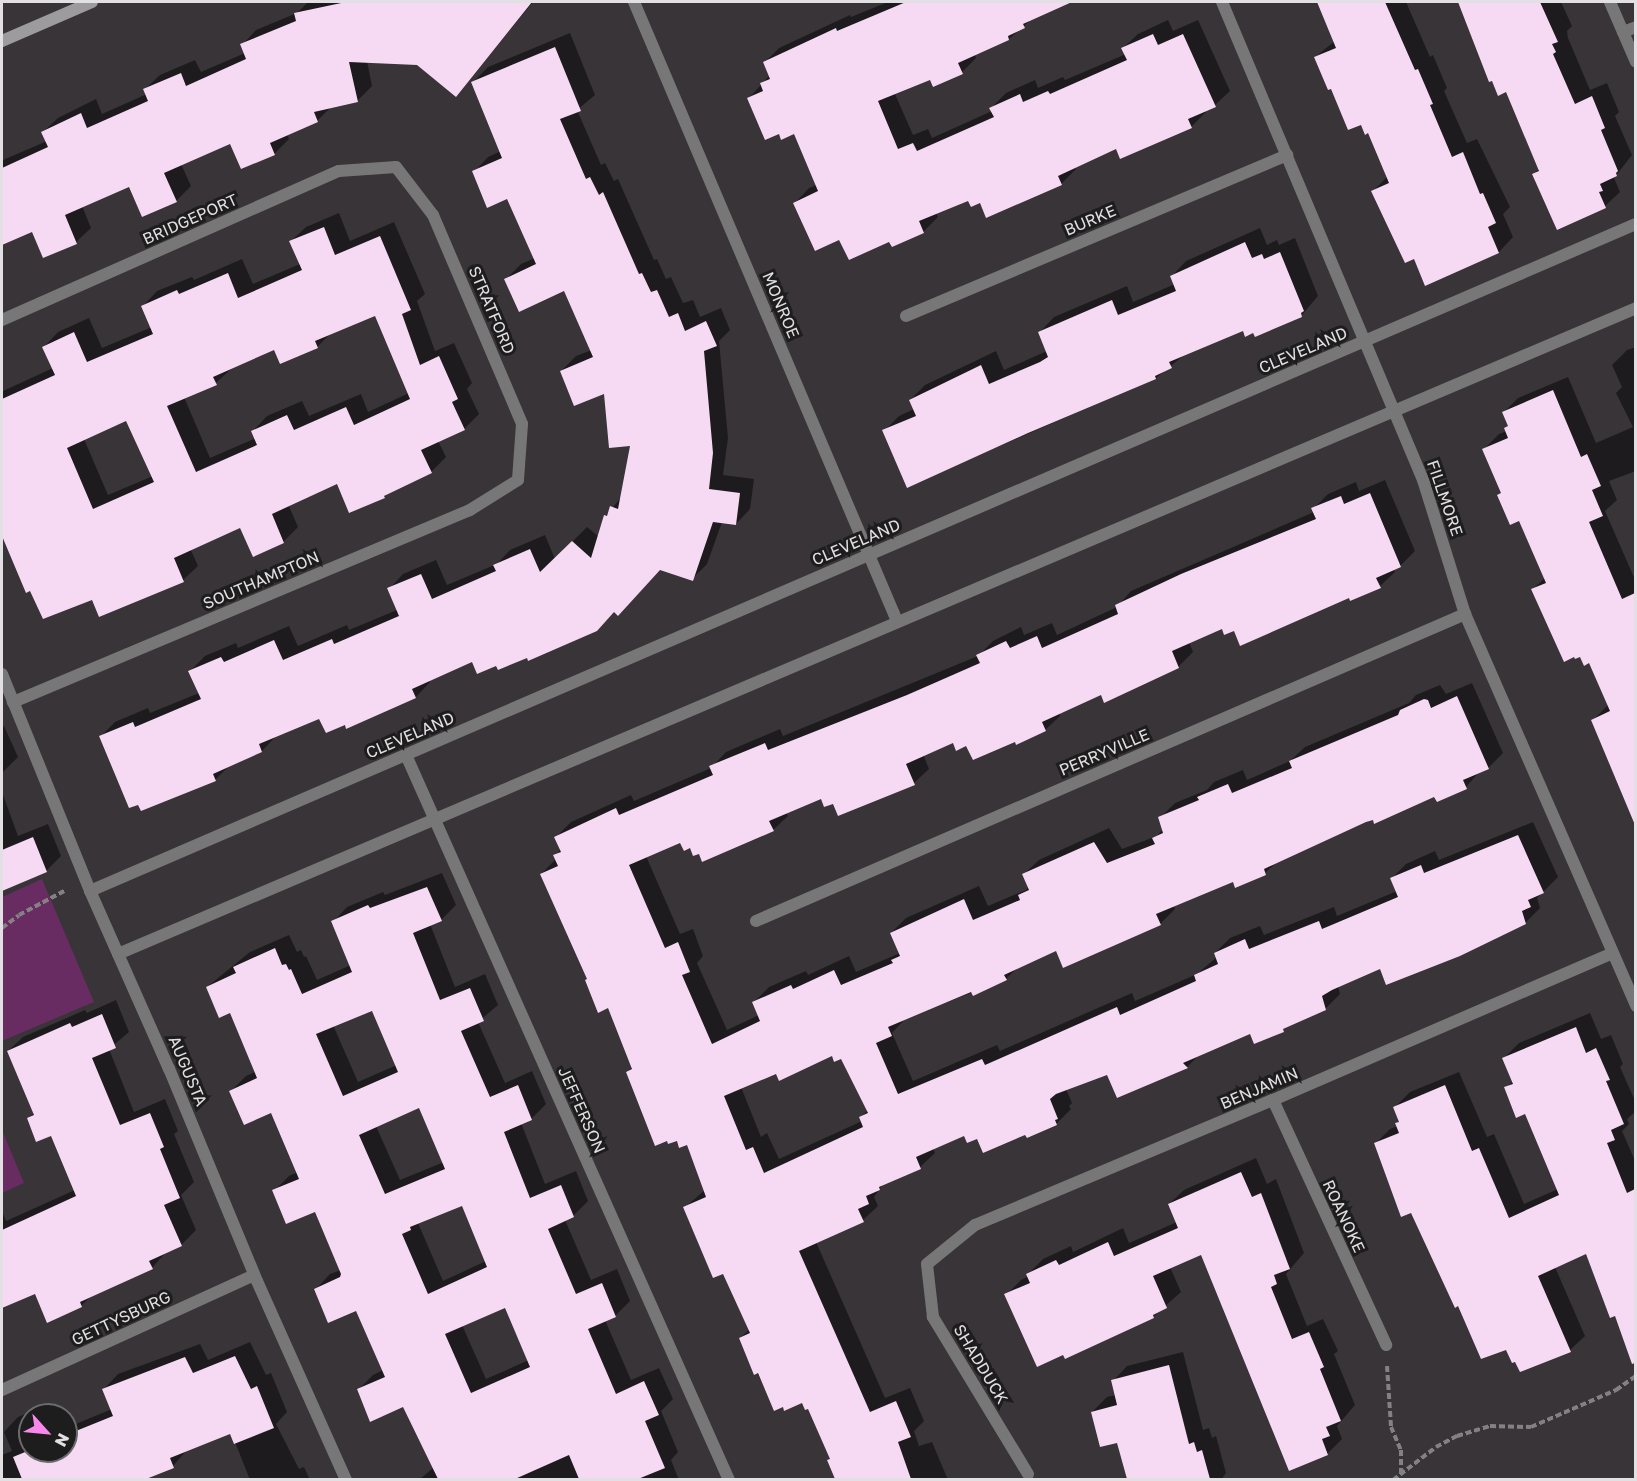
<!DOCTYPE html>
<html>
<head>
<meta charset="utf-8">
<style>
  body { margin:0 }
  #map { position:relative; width:1637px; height:1481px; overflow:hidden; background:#383437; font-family:"Golos Text",sans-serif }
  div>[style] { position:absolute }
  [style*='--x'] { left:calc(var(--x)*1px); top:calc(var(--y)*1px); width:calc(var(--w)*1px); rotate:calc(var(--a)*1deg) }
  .green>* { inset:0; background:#682c62 }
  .shadow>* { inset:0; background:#0007 }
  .building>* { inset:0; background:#f6d9f2 }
  .path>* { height:4px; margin-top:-2px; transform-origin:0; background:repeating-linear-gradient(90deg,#848183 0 6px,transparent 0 9px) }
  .minor>* { height:12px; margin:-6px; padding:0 6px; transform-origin:6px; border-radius:6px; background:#787778 }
  .tertiary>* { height:12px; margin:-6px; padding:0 6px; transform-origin:6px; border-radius:6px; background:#787778 }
  .secondary>* { height:12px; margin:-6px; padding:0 6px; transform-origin:6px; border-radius:6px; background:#9d9b9d }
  span { translate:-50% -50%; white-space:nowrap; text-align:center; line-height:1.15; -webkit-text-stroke:6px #1e1d1e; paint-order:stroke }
  .street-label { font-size:16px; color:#e2e0e2 }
  .frame { position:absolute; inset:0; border:3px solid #e2e0e2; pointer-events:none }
  .north { position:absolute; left:18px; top:1403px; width:60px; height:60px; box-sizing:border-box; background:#1e1d1e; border:2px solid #6c6b6c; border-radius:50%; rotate:117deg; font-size:16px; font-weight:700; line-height:24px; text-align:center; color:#e2e0e2 }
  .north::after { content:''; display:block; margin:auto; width:21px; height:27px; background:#f888eb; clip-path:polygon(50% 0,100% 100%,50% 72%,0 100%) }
</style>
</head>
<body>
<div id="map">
  <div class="green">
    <i style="clip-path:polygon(42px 879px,94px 1002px,2px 1041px,2px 897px)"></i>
    <i style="clip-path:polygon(2px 1130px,24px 1183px,2px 1193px)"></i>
  </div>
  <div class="shadow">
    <i style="clip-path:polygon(308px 2px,533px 2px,456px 95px,418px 63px,367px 61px,372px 86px,357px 101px,332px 106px,317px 121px,287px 134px,289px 139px,274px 154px,231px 142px,181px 164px,191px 186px,176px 201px,130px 185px,82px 206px,91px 228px,76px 242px,44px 256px,33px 230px,2px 243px,2px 156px,3px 160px,47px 141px,43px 132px,58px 118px,96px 99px,102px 114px,147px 94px,145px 89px,160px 75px,195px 60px,201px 72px,245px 53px,242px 45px,256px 30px,297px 13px)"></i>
    <i style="clip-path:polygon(888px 2px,1068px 2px,1034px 17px,1009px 39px,975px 54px,976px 58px,962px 72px,931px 78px,895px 94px,913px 135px,928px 129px,932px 138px,992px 111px,991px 108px,1006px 93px,1035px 80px,1038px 88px,1063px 77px,1065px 80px,1126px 54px,1123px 48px,1138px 34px,1168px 20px,1173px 31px,1198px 20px,1230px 91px,1215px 105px,1205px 110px,1206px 112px,1191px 127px,1121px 157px,1117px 147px,1075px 166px,1076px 169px,1061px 184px,981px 201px,969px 199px,936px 213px,938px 217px,923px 232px,840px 238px,795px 203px,809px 188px,817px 185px,795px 132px,780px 132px,749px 98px,770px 75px,764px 63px,779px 48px,850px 15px,851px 17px)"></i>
    <i style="clip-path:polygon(1319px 2px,1406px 2px,1430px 57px,1433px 55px,1447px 88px,1444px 91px,1467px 143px,1477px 139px,1510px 207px,1503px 214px,1513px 237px,1499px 252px,1415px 257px,1372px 192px,1387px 177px,1369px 131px,1332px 87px,1315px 57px,1335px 41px)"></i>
    <i style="clip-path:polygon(1459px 2px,1561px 2px,1572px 26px,1567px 31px,1568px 38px,1590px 90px,1607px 83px,1619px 112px,1615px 116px,1632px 155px,1614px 178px,1620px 192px,1605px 206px,1534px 174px,1540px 168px,1507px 90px,1493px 80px,1490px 81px)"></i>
    <i style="clip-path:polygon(570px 33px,595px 95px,577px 110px,601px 165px,605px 163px,614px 181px,618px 179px,654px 260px,657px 259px,666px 279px,671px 277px,683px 303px,693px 300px,700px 317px,721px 308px,730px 330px,719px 341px,728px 438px,723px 475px,754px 479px,750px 509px,736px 524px,722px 522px,707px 564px,692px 579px,660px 568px,615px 611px,528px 656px,497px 664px,473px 660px,429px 680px,430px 682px,416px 697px,346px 723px,320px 717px,277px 735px,262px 751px,231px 764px,215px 780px,101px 736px,115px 722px,148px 708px,150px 713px,199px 693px,190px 671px,205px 656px,236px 643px,238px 648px,289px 626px,298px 646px,347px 625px,349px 630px,397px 610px,389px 589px,403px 574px,436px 560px,447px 585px,497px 564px,510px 550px,545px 535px,555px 559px,587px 527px,599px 537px,606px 516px,622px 496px,631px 444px,605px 391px,561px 371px,576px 356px,592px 350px,565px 289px,506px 279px,521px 264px,535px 258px,508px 197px,474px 172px,488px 157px,501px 151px,473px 82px,488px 67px)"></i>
    <i style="clip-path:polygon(evenodd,339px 213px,350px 241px,394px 222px,425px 294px,417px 301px,435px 351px,454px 343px,472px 383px,467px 389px,479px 414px,464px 429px,438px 441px,446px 457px,431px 472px,390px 491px,384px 497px,338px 482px,288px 504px,298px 527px,283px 542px,241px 526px,190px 548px,198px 566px,183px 580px,92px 598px,27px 591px,2px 533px,2px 388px,3px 391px,53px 368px,44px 347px,58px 332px,89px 318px,102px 348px,152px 327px,143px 306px,157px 291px,192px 277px,194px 280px,242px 259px,253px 284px,300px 264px,291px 241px,306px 227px,339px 213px,375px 314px,409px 393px,368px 412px,361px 394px,309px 416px,302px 401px,267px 416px,253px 431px,256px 438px,210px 458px,184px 397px,216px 383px,231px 369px,275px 348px,317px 347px,331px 333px,375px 314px,339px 213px,127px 419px,153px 476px,108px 495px,84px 439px,127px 419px)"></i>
    <i style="clip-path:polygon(1260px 228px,1267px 245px,1277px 240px,1279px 245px,1295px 238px,1318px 296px,1301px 316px,1254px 332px,1244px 329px,1184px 355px,1156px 378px,908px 486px,884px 431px,899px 416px,914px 409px,910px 400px,925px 385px,996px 351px,1004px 370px,1047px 351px,1040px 332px,1054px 317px,1127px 286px,1133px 302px,1175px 284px,1172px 276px,1186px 261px)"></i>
    <i style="clip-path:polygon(1636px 347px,1636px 471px,1609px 481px,1617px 500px,1605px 511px,1636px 582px,1636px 790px,1623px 794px,1593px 720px,1608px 705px,1590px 661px,1581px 656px,1533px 589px,1546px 577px,1520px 519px,1502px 492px,1484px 449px,1499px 434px,1507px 431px,1509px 425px,1504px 412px,1518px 398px,1568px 377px,1596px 443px,1633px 427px,1616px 393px,1622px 387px,1612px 365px,1627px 350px)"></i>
    <i style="clip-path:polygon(evenodd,1385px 480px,1415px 551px,1400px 566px,1393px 569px,1395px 572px,1380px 586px,1235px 629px,1223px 627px,1189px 642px,1193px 652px,1178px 667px,1102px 693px,1059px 712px,1060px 716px,1045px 730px,1015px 740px,967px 744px,953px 741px,923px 754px,929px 769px,914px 783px,834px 802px,822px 797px,786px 812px,788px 816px,773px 830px,700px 852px,681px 841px,646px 856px,680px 934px,693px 929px,703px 956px,697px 963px,727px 1030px,759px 1015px,754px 1002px,769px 987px,806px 971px,808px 975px,849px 956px,856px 972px,900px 953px,891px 933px,906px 918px,979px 886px,988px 906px,1026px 890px,1029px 886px,1024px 874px,1039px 860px,1109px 828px,1122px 849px,1157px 836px,1163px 829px,1160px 818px,1175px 803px,1207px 790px,1214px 782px,1243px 770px,1247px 780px,1290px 761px,1305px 747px,1409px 703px,1416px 695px,1440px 685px,1446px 694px,1472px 683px,1503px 753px,1488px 768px,1480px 771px,1466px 787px,1435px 795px,1374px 818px,1277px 862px,1265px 873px,1233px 880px,1173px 905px,1175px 909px,1160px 924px,1057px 949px,1019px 966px,1006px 979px,905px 1019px,892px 1033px,913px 1081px,997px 1045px,1000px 1051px,1132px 993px,1135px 1001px,1197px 974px,1217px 957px,1215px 953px,1230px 938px,1260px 926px,1264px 935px,1334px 907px,1337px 916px,1397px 891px,1392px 878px,1406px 864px,1435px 851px,1439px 860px,1533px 822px,1558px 877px,1537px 898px,1540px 908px,1525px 923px,1381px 967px,1338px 986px,1340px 994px,1325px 1009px,1255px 1042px,1251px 1032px,1200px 1054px,1187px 1067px,1107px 1073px,1066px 1089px,1072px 1103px,1069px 1106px,1071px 1109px,1056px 1124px,1026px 1133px,978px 1137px,965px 1134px,933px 1148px,935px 1153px,920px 1167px,884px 1183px,874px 1197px,878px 1206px,863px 1220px,816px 1242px,885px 1398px,910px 1388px,924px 1421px,914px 1431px,919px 1446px,932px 1442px,948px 1480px,837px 1480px,829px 1460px,831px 1458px,808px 1407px,802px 1401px,775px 1409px,740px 1338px,750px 1329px,724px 1272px,684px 1208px,705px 1190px,687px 1143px,678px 1139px,627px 1072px,633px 1066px,609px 1006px,588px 979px,541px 874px,556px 859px,555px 856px,561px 849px,556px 837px,571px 822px,631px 795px,634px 801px,711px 768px,726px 752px,780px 729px,783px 736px,978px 656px,993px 641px,1021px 627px,1024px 635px,1052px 623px,1057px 635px,1117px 607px,1131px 591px,1314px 512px,1313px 509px,1328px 494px,1356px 482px,1359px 491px,1385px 480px,832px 1054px,842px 1057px,868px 1110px,861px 1117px,862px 1121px,779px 1159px,767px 1133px,761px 1137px,741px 1087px,777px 1072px,832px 1054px)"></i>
    <i style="clip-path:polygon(4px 726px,18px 757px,2px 773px,2px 727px)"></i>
    <i style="clip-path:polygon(2px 792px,18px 836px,48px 824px,61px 856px,46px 871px,2px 890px)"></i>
    <i style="clip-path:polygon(evenodd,442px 873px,456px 905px,441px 920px,430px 924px,455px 987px,485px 974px,498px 1005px,478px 1022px,505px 1083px,532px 1071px,546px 1104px,531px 1119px,521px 1123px,545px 1184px,576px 1171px,588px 1201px,573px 1216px,565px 1220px,591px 1280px,617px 1269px,630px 1301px,615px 1316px,605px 1320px,631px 1380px,659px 1368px,673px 1399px,661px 1411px,678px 1452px,671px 1460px,679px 1480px,419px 1480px,434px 1467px,403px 1405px,358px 1390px,373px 1375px,383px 1370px,357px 1309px,316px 1289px,330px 1274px,341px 1270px,315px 1210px,274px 1191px,289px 1176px,298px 1172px,272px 1111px,231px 1091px,246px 1076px,255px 1072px,231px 1011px,207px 987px,250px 952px,289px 935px,297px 952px,301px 950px,304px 957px,306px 956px,317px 980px,351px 965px,333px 922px,347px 907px,383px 892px,385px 895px,442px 873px,373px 1009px,397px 1065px,358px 1082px,333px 1025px,373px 1009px,442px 873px,420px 1106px,444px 1162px,400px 1180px,376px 1126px,420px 1106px,442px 873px,463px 1205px,486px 1261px,443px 1281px,418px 1223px,463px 1205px,442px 873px,506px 1306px,529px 1360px,486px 1379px,462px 1325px,506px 1306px)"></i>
    <i style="clip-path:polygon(116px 1000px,129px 1032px,109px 1049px,134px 1112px,165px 1099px,178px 1131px,174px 1134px,194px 1182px,181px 1195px,196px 1230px,181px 1245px,166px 1252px,152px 1268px,93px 1294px,81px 1306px,35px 1292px,2px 1307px,2px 1211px,6px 1221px,75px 1190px,52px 1134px,28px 1119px,34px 1113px,8px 1051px,23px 1037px,85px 1010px,87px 1013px)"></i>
    <i style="clip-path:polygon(1590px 1013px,1601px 1039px,1611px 1035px,1623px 1064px,1620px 1067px,1636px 1103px,1636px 1111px,1627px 1119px,1629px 1124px,1622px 1131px,1636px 1163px,1636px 1319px,1620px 1325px,1586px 1252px,1555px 1267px,1585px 1336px,1570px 1350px,1520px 1370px,1507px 1348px,1459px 1304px,1376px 1143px,1390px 1129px,1398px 1126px,1400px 1120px,1395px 1107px,1410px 1092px,1459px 1072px,1487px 1137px,1494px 1134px,1524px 1204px,1558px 1189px,1526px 1112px,1506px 1088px,1513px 1081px,1504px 1058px,1519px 1043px)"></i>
    <i style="clip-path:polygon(1256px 1158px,1267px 1184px,1276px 1179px,1304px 1253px,1286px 1274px,1307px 1326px,1323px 1319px,1338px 1351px,1334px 1354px,1355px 1405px,1337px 1426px,1342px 1439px,1327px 1454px,1202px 1253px,1170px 1267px,1181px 1292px,1153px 1317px,1006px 1295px,1021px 1280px,1029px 1276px,1028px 1274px,1043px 1259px,1071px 1246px,1073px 1252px,1123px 1228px,1129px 1243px,1177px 1222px,1169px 1204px,1184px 1190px)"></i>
    <i style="clip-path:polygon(250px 1342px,266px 1375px,271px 1373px,287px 1412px,276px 1424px,299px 1469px,304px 1467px,310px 1480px,250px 1480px,231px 1432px,187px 1450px,173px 1466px,142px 1480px,2px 1480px,2px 1455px,12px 1451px,4px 1432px,18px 1417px,50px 1404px,54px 1415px,30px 1415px,30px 1451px,66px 1451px,66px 1428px,112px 1409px,104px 1389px,118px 1374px,200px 1344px,208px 1360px)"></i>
    <i style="clip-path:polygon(1183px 1352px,1203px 1430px,1209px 1428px,1212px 1438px,1216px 1436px,1226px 1473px,1221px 1480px,1129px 1480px,1118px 1441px,1092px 1412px,1107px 1397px,1116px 1395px,1113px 1381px,1127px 1366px)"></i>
  </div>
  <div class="building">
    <i style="clip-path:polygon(346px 2px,532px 2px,456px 97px,417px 65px,349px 62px,358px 102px,314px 112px,318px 122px,270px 143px,275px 155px,241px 169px,230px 144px,164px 173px,177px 202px,142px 217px,129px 187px,65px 215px,77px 244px,43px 258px,32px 232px,2px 245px,2px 168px,48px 147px,41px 132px,81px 113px,87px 128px,148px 101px,143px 89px,181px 73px,186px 86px,246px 59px,240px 44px,296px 21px,294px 13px)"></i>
    <i style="clip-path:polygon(906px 2px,1072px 2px,1023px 24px,1025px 28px,1008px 36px,1009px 40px,958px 63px,963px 74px,933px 87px,930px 80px,878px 101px,898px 149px,913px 143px,917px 151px,994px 117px,989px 108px,1020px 94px,1023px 102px,1048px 91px,1050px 94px,1127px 60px,1121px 48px,1153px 34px,1158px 45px,1183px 34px,1216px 107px,1188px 119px,1192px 128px,1120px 159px,1116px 149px,1058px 176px,1062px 185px,986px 218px,980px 203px,971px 207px,968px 201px,919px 221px,924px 233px,892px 247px,889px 242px,849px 260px,839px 240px,815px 251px,793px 203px,818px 191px,794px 134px,781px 140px,779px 134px,765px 140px,747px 98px,763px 91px,760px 83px,770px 79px,763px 62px,836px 28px,837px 31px)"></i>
    <i style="clip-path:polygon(1317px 2px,1385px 2px,1415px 70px,1418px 69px,1433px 104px,1430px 105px,1452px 157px,1463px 152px,1480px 194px,1483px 193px,1496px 223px,1488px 227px,1499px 253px,1425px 286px,1414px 259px,1405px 263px,1371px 191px,1389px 183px,1368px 133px,1365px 135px,1361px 125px,1348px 130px,1331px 89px,1328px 90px,1314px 57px,1336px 48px)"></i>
    <i style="clip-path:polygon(1458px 2px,1540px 2px,1558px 42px,1552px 44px,1556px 52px,1553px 54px,1575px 104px,1592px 96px,1605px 128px,1601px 130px,1618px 171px,1616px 173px,1617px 176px,1600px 184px,1603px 191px,1599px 192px,1606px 208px,1557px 230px,1532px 174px,1539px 171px,1506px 92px,1498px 96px,1492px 81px,1489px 82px)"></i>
    <i style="clip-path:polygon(555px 47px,581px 111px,560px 119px,586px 179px,590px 177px,599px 195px,603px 192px,639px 274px,642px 273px,651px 292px,657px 290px,669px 317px,678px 313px,685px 331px,706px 321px,717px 346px,704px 351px,713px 453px,709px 489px,740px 493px,736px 525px,713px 522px,693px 581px,660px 570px,618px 616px,614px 612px,597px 631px,528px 661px,527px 658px,498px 670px,496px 666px,477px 674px,472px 662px,412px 689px,416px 698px,346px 729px,345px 725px,326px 733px,319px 719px,259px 744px,262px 752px,213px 774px,216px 781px,141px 811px,138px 805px,129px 808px,99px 736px,133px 722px,135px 727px,201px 699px,188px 671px,221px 657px,224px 662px,274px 640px,283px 660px,332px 639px,334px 644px,399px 616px,387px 588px,421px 574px,432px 599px,496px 571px,493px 565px,530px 549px,540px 572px,572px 541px,591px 558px,604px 515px,607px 516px,610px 506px,618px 509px,630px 446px,609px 448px,604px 394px,574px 406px,560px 371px,593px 357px,564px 291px,519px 312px,504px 279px,536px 264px,507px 199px,487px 208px,472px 171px,502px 158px,471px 82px)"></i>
    <i style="clip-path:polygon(evenodd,324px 227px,335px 255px,380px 236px,411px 310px,402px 314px,420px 365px,439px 356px,458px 399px,452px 402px,465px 430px,421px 450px,432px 473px,384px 496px,385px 498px,349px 513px,337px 484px,272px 514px,284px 543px,253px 557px,240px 528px,174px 558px,184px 582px,99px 617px,92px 600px,43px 619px,30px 591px,26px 593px,2px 536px,2px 399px,55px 375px,42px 347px,74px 332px,87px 362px,153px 334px,141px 306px,177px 290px,179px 294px,228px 273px,238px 298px,302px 270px,289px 241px,324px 227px,375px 316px,410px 399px,354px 425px,346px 407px,294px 430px,287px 415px,251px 431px,257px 445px,196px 472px,167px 406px,217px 385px,213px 377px,274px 350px,280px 364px,318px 348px,315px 341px,375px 316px,324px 227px,126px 421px,154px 482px,93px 509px,67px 448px,126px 421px)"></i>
    <i style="clip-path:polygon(1245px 242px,1252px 258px,1262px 254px,1264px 259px,1280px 252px,1304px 311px,1301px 313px,1302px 317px,1255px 337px,1253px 333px,1245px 337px,1243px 331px,1169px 362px,1172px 368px,1155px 376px,1156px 379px,1028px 433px,907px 488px,882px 430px,916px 416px,909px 400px,981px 365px,989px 384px,1040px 362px,1048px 357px,1038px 332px,1112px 300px,1118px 315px,1176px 291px,1170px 276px)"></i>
    <i style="clip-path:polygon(1553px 390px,1581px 457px,1587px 454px,1601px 486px,1592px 490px,1603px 516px,1589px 522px,1622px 599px,1635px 593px,1635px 825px,1591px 720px,1610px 711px,1589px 663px,1584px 666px,1580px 657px,1575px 659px,1574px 657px,1564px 662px,1531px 589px,1546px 583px,1519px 521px,1510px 525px,1497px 495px,1501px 493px,1482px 449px,1508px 438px,1504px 428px,1508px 426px,1502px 412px)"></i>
    <i style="clip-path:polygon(evenodd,1370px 493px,1401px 567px,1376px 578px,1381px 588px,1350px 601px,1349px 598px,1240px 646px,1234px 631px,1224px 635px,1222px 629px,1172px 651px,1179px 668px,1104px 703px,1101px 695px,1042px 722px,1046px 731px,1016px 745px,1015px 742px,973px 760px,966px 746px,956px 751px,953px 743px,906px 764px,915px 785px,838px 816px,833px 804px,824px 807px,821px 799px,769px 821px,774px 831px,702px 862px,699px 854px,693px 856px,690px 848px,684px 851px,680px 843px,629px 865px,665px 948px,678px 942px,690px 972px,682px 975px,712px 1044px,760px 1021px,752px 1002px,791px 985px,793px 989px,834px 970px,841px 985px,893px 963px,891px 960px,900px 956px,890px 933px,964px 899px,973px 920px,1020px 900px,1018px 895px,1029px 890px,1022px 874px,1094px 842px,1107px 863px,1155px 844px,1152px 838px,1163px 833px,1158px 817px,1199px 800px,1197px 797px,1228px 784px,1232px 793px,1292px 768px,1289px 761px,1398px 715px,1400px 710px,1424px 699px,1428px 700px,1431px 708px,1457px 696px,1489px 769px,1463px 780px,1467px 789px,1437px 802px,1434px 797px,1374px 824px,1373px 820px,1366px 822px,1264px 869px,1266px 875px,1235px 888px,1233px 882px,1156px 914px,1161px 925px,1063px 968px,1056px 951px,1004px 975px,1007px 980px,973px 996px,971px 992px,888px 1027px,892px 1036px,876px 1043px,898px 1094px,982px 1059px,985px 1065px,1117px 1007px,1120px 1015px,1196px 981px,1194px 975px,1218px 964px,1214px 953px,1245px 939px,1249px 949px,1319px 921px,1322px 929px,1398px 897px,1390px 878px,1421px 865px,1424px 873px,1518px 835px,1544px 893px,1528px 900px,1531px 907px,1522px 911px,1526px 924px,1460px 956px,1386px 985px,1380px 969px,1332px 990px,1322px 996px,1326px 1010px,1283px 1029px,1284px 1032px,1254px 1044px,1250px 1034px,1183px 1063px,1188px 1068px,1117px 1098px,1107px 1075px,1056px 1094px,1050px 1099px,1058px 1119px,1055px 1120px,1057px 1125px,1027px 1138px,1025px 1135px,983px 1153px,977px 1139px,967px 1143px,964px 1136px,916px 1157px,921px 1169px,879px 1187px,880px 1190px,866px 1196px,869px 1204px,858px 1209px,864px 1222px,799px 1251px,870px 1412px,896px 1401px,911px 1437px,898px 1442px,911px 1479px,835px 1479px,827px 1460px,830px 1459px,808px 1409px,805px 1410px,802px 1403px,784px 1411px,783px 1407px,774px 1411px,758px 1373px,754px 1375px,739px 1338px,750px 1333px,723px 1274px,713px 1278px,683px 1207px,706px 1197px,687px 1145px,679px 1148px,677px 1141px,668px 1144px,667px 1141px,655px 1146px,626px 1072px,632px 1069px,608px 1008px,598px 1013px,585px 980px,587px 979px,540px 874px,558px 866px,553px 855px,561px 852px,554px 837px,616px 808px,619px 815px,713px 775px,709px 766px,765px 743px,768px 750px,907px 695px,980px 663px,976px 655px,1006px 641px,1010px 648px,1037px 636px,1042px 648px,1118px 614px,1115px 605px,1181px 574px,1316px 519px,1311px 508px,1341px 496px,1344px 504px,1370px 493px,832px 1056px,834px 1062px,841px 1059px,868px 1113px,859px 1117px,863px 1127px,764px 1173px,753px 1147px,746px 1150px,724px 1096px,776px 1074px,779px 1081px,832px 1056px)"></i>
    <i style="clip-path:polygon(33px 837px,47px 872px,2px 891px,2px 850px)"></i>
    <i style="clip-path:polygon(evenodd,427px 887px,442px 921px,413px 933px,440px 1000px,470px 988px,484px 1021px,461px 1031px,490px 1097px,518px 1085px,532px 1120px,504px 1132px,530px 1198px,561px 1185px,574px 1217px,548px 1229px,576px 1294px,602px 1283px,616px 1317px,588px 1329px,616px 1394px,644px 1381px,659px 1415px,645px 1421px,665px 1468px,638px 1479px,579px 1479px,569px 1455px,515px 1479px,438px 1479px,403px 1407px,370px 1422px,357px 1389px,385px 1377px,356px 1311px,328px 1323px,314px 1289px,340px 1277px,341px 1274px,315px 1212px,286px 1224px,272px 1190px,299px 1179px,271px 1113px,244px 1125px,229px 1091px,257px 1078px,230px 1013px,219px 1018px,206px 987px,236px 973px,233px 967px,275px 948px,282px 965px,286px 964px,289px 970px,291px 969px,302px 994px,352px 972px,331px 921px,368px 905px,370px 908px,427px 887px,372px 1011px,398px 1072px,343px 1096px,316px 1034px,372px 1011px,427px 887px,419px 1108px,445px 1169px,385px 1194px,359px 1135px,419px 1108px,427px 887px,462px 1206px,487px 1267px,428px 1294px,402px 1234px,411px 1230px,410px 1227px,462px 1206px,427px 887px,505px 1308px,530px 1367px,471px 1393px,445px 1334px,505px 1308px)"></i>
    <i style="clip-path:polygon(102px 1014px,116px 1048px,92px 1058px,120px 1125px,150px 1113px,164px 1147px,160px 1149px,180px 1198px,164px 1205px,182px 1246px,149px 1261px,153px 1269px,80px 1302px,82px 1307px,47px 1323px,35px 1294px,2px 1308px,2px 1230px,76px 1196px,51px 1136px,36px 1142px,27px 1118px,34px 1115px,7px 1051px,70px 1023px,72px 1027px)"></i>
    <i style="clip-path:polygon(1576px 1027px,1586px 1053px,1596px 1048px,1610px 1080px,1606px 1081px,1624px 1124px,1611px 1130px,1615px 1140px,1607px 1143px,1627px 1193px,1635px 1189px,1635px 1363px,1632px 1364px,1615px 1316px,1610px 1318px,1586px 1254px,1538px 1276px,1571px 1352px,1520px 1372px,1515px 1362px,1512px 1363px,1506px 1350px,1481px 1359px,1458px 1306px,1455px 1308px,1411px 1213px,1401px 1217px,1374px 1143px,1399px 1133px,1395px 1123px,1399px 1122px,1393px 1107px,1445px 1085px,1472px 1151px,1479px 1148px,1509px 1218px,1559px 1195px,1525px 1114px,1516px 1118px,1504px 1087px,1513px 1084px,1502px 1058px)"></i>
    <i style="clip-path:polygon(1241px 1172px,1252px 1197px,1261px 1193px,1290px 1269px,1274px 1275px,1277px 1284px,1271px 1287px,1292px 1339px,1309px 1332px,1324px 1367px,1320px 1369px,1341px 1421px,1326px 1427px,1330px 1436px,1322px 1439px,1328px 1455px,1289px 1471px,1201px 1255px,1153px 1276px,1167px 1308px,1153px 1315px,1154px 1318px,1065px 1359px,1063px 1355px,1037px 1367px,1004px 1294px,1030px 1283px,1026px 1274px,1056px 1260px,1059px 1265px,1108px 1242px,1114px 1256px,1178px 1228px,1168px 1204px)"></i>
    <i style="clip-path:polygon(235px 1356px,251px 1389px,257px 1386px,274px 1428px,234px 1444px,230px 1434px,170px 1458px,174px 1468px,146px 1479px,22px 1479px,13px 1457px,30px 1450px,66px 1451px,66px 1435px,113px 1416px,102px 1389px,185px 1357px,193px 1373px)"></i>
    <i style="clip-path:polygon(1169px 1365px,1189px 1444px,1194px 1442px,1197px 1452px,1202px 1450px,1210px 1479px,1127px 1479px,1117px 1443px,1100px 1447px,1091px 1412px,1117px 1405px,1111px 1380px)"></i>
  </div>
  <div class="path">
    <i style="--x:2;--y:928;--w:21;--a:-37"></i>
    <i style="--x:19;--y:915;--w:53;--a:-28"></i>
    <i style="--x:1387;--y:1366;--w:61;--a:86.2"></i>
    <i style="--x:1391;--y:1427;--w:25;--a:67"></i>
    <i style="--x:1401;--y:1450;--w:23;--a:90"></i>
    <i style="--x:1393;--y:1480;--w:54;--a:-37.5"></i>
    <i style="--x:1436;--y:1447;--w:24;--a:-28"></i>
    <i style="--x:1457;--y:1436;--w:34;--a:-17"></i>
    <i style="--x:1490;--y:1426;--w:41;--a:1.4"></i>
    <i style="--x:1531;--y:1427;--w:93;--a:-23.5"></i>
    <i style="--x:1616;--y:1390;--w:24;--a:-35"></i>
  </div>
  <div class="minor">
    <i style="--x:1222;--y:2;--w:519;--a:67.19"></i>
    <i style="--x:1423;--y:480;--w:140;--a:72.6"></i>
    <i style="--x:1465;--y:614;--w:428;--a:66.4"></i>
    <i style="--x:1623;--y:32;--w:14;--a:-21"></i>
    <i style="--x:906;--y:316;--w:414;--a:-22.9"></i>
    <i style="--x:2;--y:320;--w:368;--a:-23.9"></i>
    <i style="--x:339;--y:171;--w:57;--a:-4"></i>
    <i style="--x:396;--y:167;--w:61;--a:52.4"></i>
    <i style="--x:433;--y:215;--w:227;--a:66.9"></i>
    <i style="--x:522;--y:424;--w:56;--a:94.1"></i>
    <i style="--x:518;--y:480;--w:57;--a:148"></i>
    <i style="--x:470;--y:510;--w:496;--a:157.2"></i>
    <i style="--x:2;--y:674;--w:234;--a:67.9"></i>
    <i style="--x:406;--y:755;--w:794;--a:65.99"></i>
    <i style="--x:756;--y:921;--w:773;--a:-23.41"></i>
    <i style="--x:1273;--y:1100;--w:270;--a:65.2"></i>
    <i style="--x:2;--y:1390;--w:277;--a:-24.5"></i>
    <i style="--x:1028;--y:1474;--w:184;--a:-121.2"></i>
    <i style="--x:933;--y:1317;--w:53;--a:-96.5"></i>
    <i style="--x:927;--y:1264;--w:62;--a:-39.1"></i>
    <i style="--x:975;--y:1225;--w:323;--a:-22.8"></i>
    <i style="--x:1273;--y:1100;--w:369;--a:-23.4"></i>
  </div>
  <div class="tertiary">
    <i style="--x:634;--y:2;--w:673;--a:66.98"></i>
    <i style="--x:1610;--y:2;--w:65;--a:66.6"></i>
    <i style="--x:118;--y:954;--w:1650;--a:-23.05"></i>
    <i style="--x:346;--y:1480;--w:218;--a:-114.1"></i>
    <i style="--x:257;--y:1281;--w:230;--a:-112.5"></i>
    <i style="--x:169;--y:1069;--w:195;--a:-113.9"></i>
    <i style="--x:90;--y:891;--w:1684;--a:-23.34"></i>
  </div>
  <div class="secondary">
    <i style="--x:2;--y:41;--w:98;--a:-23.4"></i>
  </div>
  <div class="street-label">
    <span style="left:190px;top:219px;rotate:-24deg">BRIDGEPORT</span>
    <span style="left:1090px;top:220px;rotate:-23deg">BURKE</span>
    <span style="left:781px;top:305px;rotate:67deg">MONROE</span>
    <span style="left:492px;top:310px;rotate:67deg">STRATFORD</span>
    <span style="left:1303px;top:350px;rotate:-23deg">CLEVELAND</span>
    <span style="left:1445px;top:498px;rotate:71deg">FILLMORE</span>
    <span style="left:856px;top:542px;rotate:-23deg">CLEVELAND</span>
    <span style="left:261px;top:580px;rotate:-23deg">SOUTHAMPTON</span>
    <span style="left:410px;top:735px;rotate:-23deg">CLEVELAND</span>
    <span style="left:1104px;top:752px;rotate:-23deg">PERRYVILLE</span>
    <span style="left:188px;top:1071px;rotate:67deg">AUGUSTA</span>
    <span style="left:1259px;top:1088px;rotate:-23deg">BENJAMIN</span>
    <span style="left:582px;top:1110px;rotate:66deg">JEFFERSON</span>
    <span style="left:1344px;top:1216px;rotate:65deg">ROANOKE</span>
    <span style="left:121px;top:1318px;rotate:-25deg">GETTYSBURG</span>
    <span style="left:981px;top:1364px;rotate:59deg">SHADDUCK</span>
  </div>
  <div class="frame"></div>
  <div class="north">N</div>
</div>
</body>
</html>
